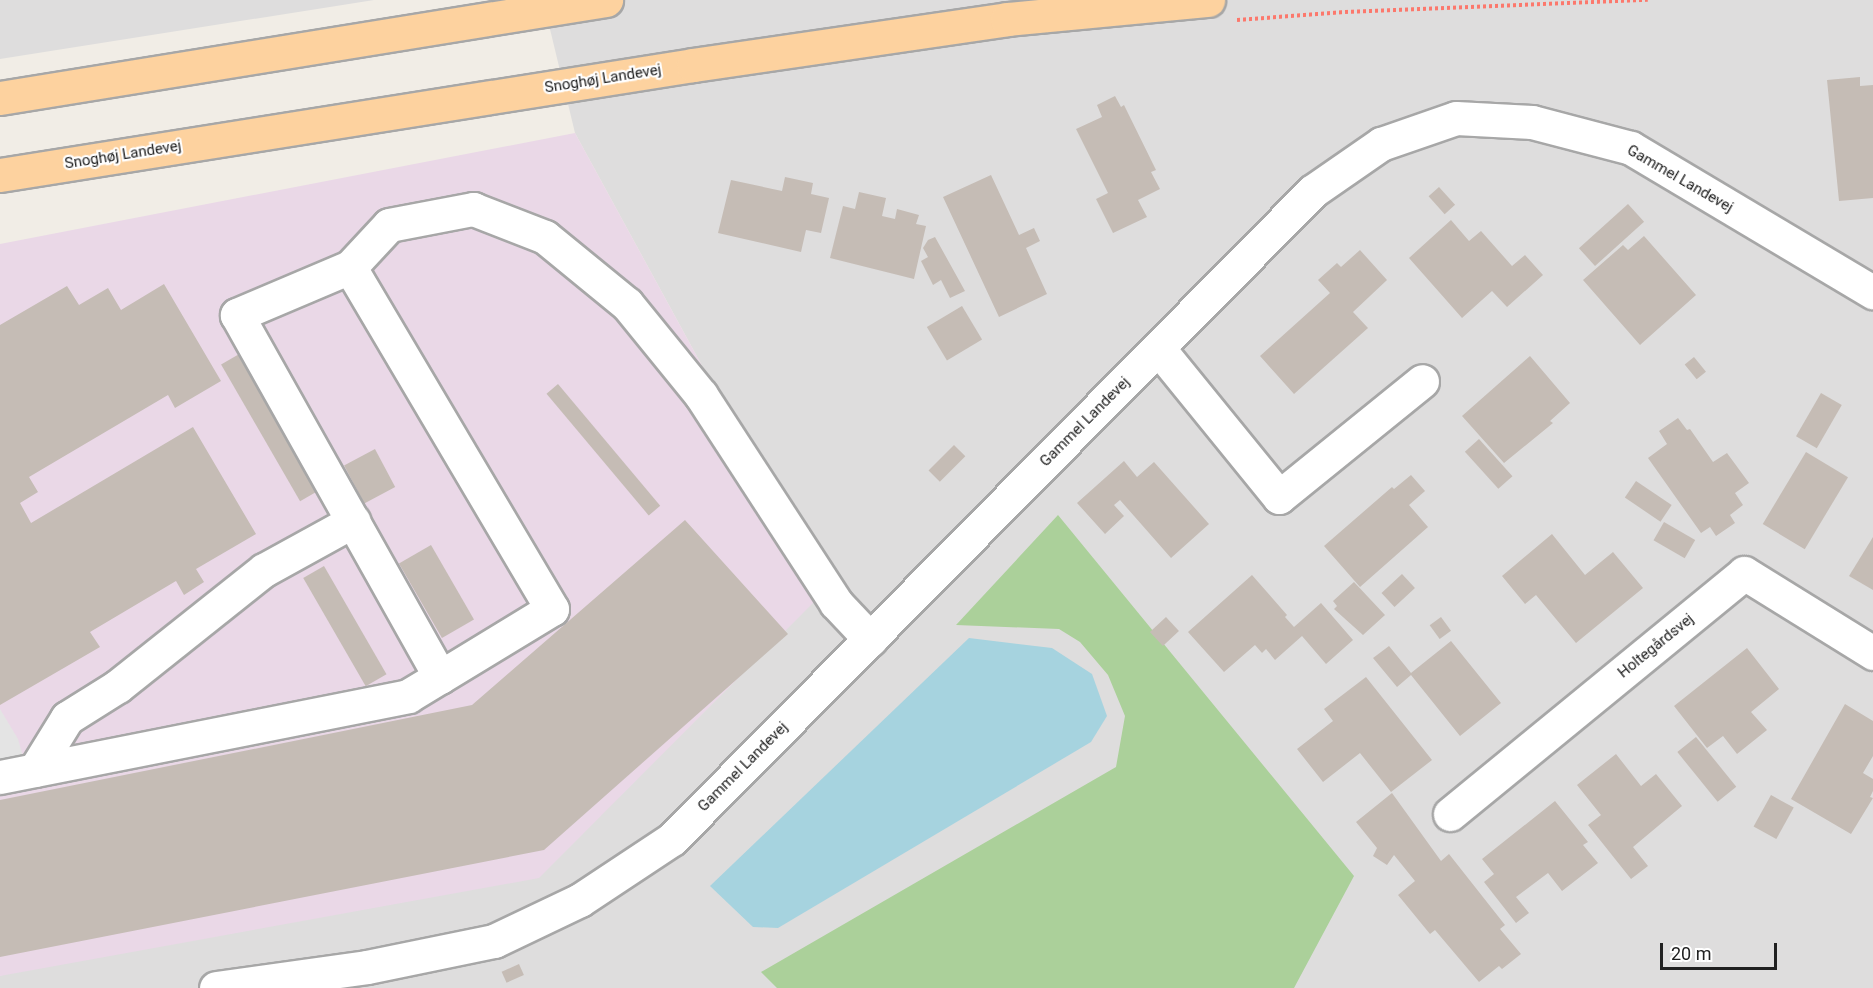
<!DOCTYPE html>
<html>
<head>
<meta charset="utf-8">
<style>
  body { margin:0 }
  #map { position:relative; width:1873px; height:988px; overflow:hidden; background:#f1ede6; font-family:Roboto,sans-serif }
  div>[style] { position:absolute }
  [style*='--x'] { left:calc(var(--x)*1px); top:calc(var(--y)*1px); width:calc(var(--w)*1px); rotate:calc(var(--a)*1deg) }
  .residential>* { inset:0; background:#dedddd }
  .industrial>* { inset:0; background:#ead8e7 }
  .forest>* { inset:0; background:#abd09a }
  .parking>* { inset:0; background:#e4e4e4 }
  .water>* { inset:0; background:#a6d3df }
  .building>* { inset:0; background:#c5bcb5; transform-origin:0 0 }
  .path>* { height:4px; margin-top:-2px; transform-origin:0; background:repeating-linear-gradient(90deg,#fc786c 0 3px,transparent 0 6px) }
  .roads { filter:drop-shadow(2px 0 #a7a7a7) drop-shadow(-2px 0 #a7a7a7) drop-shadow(0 2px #a7a7a7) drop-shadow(0 -2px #a7a7a7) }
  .minor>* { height:33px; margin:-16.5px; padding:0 16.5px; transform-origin:16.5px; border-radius:16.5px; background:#fff }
  .major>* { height:33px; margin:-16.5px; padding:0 16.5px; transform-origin:16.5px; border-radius:16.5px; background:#fdd29f }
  span { translate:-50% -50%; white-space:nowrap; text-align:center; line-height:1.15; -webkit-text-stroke:4.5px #fff; paint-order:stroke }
  .street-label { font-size:15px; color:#202020 }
  .scale { position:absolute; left:1660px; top:943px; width:117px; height:27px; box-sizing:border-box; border:3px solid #202020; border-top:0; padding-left:8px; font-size:18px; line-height:21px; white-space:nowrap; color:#202020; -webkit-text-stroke:4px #fff; paint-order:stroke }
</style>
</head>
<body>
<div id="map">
  <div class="residential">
    <i style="clip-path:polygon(0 0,374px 0,0 59px)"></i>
    <i style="clip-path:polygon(543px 0,1873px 0,1873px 988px,0 988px,0 976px,825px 591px,575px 133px)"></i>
  </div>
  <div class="industrial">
    <i style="clip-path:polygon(575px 133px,825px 591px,539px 878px,0 976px,0 244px)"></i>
  </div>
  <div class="forest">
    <i style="clip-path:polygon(1058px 515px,1354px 876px,1294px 988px,777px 988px,761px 972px,1116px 767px,1125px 716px,1108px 675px,1080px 642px,1059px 629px,956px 625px)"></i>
  </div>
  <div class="parking">
    <i style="clip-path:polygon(0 709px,18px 739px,29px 778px,0 788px)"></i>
  </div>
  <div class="water">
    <i style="clip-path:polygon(969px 638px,1052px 648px,1092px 674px,1107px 716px,1091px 742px,778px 928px,753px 927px,710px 886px)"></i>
  </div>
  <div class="building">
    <i style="clip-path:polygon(1860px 77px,1860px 86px,1873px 85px,1873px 198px,1839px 201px,1827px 80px)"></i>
    <i style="clip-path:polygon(1115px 96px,1121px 107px,1124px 105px,1156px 170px,1151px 172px,1160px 189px,1138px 200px,1147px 217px,1113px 233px,1096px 199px,1108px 193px,1076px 129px,1102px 117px,1097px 105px)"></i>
    <i style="clip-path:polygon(991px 175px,1019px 235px,1034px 228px,1040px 241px,1026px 248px,1047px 294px,999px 317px,943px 197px)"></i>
    <i style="clip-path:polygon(785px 177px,813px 183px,811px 194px,829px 198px,821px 233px,806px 230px,801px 252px,718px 233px,731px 180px,782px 191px)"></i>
    <i style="left:1439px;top:187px;width:24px;height:14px;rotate:48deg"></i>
    <i style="clip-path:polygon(859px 192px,886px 198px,882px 216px,895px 219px,897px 209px,919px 215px,916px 224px,926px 226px,914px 279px,830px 258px,843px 206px,855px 209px)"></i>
    <i style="left:1628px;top:204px;width:24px;height:66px;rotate:48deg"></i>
    <i style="clip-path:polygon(1451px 220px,1469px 241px,1481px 231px,1512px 266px,1525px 255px,1543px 275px,1507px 307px,1492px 291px,1462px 318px,1409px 258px)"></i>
    <i style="clip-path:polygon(1644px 236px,1696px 295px,1640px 345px,1583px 280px,1623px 245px,1628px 250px)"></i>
    <i style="clip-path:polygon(935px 237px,965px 291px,950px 298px,941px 280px,933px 285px,921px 261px,928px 257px,923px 248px,928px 240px)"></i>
    <i style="clip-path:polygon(1360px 250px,1387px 280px,1353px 312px,1368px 328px,1294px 394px,1260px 356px,1330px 293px,1318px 280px,1337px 263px,1341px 267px)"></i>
    <i style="clip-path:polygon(164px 284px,221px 381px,175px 408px,168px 395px,29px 477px,38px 492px,20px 503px,31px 523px,193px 427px,256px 534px,196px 569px,204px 582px,184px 595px,176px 581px,90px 632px,100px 647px,0 705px,0 325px,67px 286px,79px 305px,108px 288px,121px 310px)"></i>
    <i style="left:962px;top:306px;width:39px;height:41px;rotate:59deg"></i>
    <i style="left:241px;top:353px;width:158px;height:23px;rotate:60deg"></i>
    <i style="clip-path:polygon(1530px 356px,1570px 403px,1550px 421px,1553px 423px,1504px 463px,1462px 416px)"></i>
    <i style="left:1694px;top:357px;width:19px;height:12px;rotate:51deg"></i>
    <i style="left:558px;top:384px;width:159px;height:15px;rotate:50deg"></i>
    <i style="left:1821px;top:393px;width:24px;height:50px;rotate:30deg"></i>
    <i style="clip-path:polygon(1678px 418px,1687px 430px,1690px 429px,1713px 462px,1727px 453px,1749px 483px,1735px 493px,1743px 505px,1730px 515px,1735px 523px,1716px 536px,1710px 527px,1701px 533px,1648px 458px,1667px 444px,1659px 431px)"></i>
    <i style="left:1479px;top:439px;width:50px;height:19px;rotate:48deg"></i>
    <i style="left:954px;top:445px;width:16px;height:36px;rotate:45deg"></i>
    <i style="left:375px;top:449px;width:43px;height:35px;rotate:62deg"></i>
    <i style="left:1806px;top:452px;width:49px;height:84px;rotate:31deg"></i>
    <i style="clip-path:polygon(1124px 461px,1137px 477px,1154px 462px,1209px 524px,1171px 558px,1120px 500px,1114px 505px,1124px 516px,1105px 534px,1077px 503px)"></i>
    <i style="clip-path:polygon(1411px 475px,1425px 491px,1409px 505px,1428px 527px,1360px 587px,1324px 546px,1392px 487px,1394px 489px)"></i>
    <i style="left:1636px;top:481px;width:43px;height:20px;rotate:34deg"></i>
    <i style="clip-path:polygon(685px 520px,788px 634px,544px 850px,0 957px,0 800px,472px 705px)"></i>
    <i style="left:1664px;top:522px;width:36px;height:21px;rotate:30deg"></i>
    <i style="clip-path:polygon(1552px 534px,1585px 575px,1613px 552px,1643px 588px,1576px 643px,1536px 595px,1525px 604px,1502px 576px)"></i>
    <i style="clip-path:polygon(1873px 537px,1873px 590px,1849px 576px)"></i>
    <i style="left:431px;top:545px;width:86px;height:37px;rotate:60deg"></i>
    <i style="left:324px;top:566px;width:125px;height:24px;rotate:60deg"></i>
    <i style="left:1402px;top:574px;width:19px;height:28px;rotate:47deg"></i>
    <i style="clip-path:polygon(1252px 575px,1287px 615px,1285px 617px,1294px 627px,1321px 603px,1353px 640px,1326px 664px,1302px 636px,1275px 660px,1266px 649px,1262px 653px,1255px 645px,1224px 672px,1188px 632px)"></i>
    <i style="clip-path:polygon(1354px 582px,1385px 615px,1363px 635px,1334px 609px,1337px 606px,1333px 601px)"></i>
    <i style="left:1166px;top:617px;width:19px;height:22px;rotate:47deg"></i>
    <i style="left:1441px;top:617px;width:17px;height:14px;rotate:54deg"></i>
    <i style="clip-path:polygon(1451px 641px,1501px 703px,1460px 736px,1411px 675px,1397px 687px,1373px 658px,1389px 646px,1411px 673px)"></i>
    <i style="clip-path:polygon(1747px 648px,1779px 689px,1751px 712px,1767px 730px,1737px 754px,1723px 736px,1707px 748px,1674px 706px)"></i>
    <i style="clip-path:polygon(1366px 677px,1432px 760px,1391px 792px,1360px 753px,1323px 782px,1297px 749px,1333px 721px,1324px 709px)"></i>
    <i style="clip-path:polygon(1845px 704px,1873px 721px,1873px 756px,1863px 773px,1873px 779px,1873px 791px,1870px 797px,1873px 798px,1851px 834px,1791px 799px)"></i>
    <i style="left:1696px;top:737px;width:64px;height:24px;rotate:51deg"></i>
    <i style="clip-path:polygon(1616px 754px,1641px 786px,1656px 774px,1682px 806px,1633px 847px,1648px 866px,1631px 879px,1588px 825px,1601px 815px,1577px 785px)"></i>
    <i style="clip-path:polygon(1392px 793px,1441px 861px,1449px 854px,1505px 925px,1500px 929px,1521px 954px,1502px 969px,1499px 966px,1479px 982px,1435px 930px,1430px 934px,1398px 895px,1415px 881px,1394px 855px,1387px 865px,1373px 856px,1377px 848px,1356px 822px)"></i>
    <i style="left:1771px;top:795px;width:26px;height:36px;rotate:29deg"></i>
    <i style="clip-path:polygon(1555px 801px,1588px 842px,1583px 845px,1598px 863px,1562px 891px,1548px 873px,1516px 897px,1529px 913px,1516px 923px,1484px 882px,1494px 874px,1482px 859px)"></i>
    <i style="left:519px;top:964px;width:12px;height:19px;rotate:66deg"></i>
  </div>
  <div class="path">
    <i style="--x:1237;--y:20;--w:108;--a:-4.2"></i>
    <i style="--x:1345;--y:12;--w:303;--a:-2.3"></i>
  </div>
  <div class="roads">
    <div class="minor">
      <i style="--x:350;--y:267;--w:57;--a:-47.1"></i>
      <i style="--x:389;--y:225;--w:86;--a:-10.8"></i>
      <i style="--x:473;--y:209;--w:77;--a:21.3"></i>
      <i style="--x:545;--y:237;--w:106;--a:39.3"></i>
      <i style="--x:627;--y:304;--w:117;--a:50.9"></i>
      <i style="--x:701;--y:395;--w:248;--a:57"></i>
      <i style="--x:836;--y:603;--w:50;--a:46.6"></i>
      <i style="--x:1158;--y:348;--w:192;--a:50.9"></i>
      <i style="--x:1279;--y:497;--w:184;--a:-39"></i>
      <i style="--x:35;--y:770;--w:61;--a:-58.4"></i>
      <i style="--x:67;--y:718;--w:60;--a:-32.1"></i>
      <i style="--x:118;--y:686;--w:186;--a:-38.5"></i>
      <i style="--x:264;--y:570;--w:102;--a:-28.8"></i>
      <i style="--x:0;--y:777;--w:416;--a:-11.2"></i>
      <i style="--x:408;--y:696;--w:37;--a:-31"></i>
      <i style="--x:440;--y:677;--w:131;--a:-31.3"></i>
      <i style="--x:552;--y:609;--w:397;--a:-120.6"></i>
      <i style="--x:350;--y:267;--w:123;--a:157"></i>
      <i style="--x:237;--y:315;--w:415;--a:60.7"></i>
      <i style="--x:1450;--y:814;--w:380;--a:-39.3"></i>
      <i style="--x:1744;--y:573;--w:152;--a:31.8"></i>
      <i style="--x:216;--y:988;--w:152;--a:-7.9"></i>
      <i style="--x:367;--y:967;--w:130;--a:-11.6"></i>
      <i style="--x:494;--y:941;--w:95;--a:-25.5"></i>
      <i style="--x:580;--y:900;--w:110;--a:-33.5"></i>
      <i style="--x:672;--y:839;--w:911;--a:-45.31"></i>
      <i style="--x:1313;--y:191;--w:83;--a:-34.7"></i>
      <i style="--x:1381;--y:144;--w:79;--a:-19.1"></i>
      <i style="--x:1456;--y:118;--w:76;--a:3"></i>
      <i style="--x:1532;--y:122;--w:102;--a:14.7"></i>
      <i style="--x:1631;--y:148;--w:282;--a:30.8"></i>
    </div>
    <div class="major">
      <i style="--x:0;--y:98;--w:614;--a:-9.19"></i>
      <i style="--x:0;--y:175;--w:702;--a:-9.02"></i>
      <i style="--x:693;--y:65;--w:317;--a:-8.3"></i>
      <i style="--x:1007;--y:19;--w:202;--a:-5.4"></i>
    </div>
  </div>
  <div class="street-label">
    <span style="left:603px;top:79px;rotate:-9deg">Snoghøj Landevej</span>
    <span style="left:123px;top:155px;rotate:-9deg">Snoghøj Landevej</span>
    <span style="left:1680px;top:179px;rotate:30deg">Gammel Landevej</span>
    <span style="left:1085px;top:422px;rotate:-45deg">Gammel Landevej</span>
    <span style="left:1656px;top:646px;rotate:-39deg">Holtegårdsvej</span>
    <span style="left:743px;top:767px;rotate:-45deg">Gammel Landevej</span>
  </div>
  <div class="scale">20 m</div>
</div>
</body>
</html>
